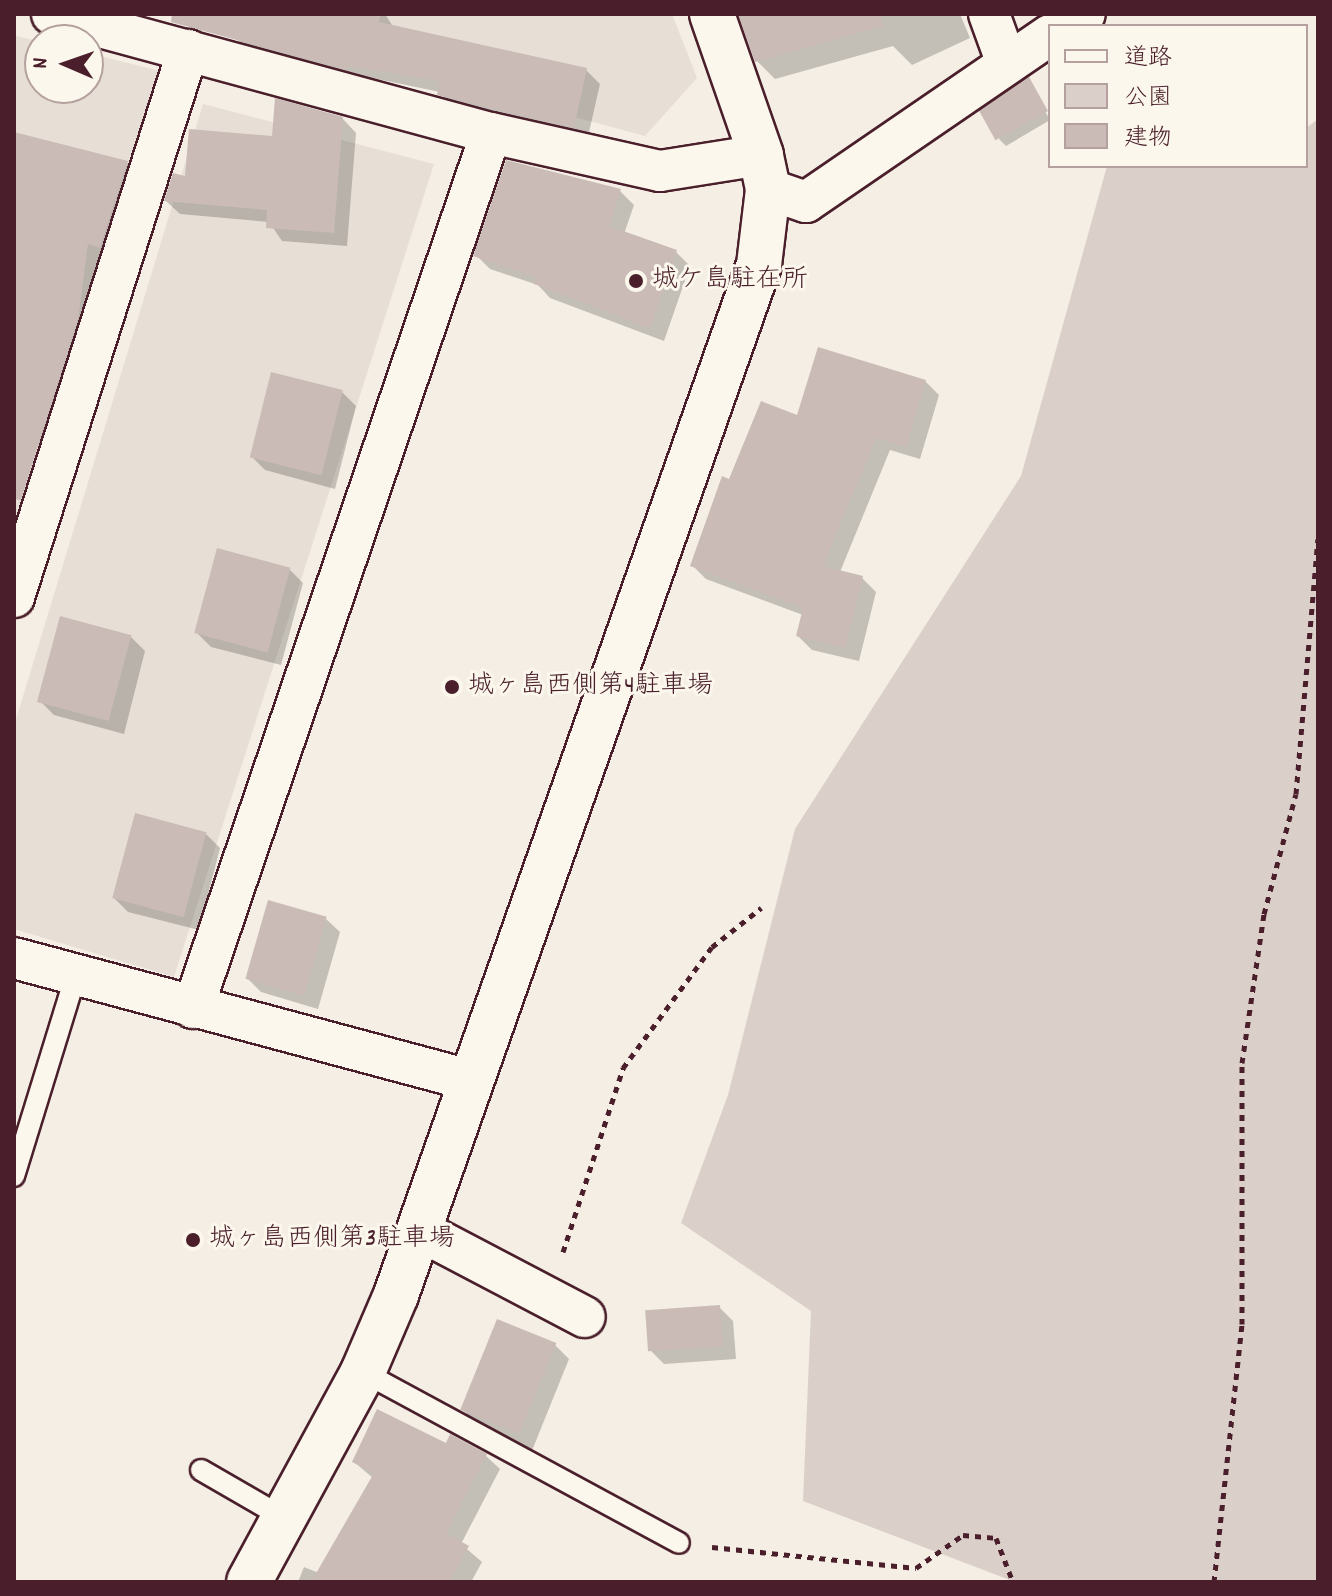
<!DOCTYPE html>
<html>
<head>
<meta charset="utf-8">
<style>
  body { margin:0 }
  #map { position:relative; width:1332px; height:1596px; overflow:hidden; background:#f4eee4; font-family:Dekko,"Klee One",sans-serif }
  div>[style] { position:absolute }
  [style*='--x'] { left:calc(var(--x)*1px); top:calc(var(--y)*1px); width:calc(var(--w)*1px); rotate:calc(var(--a)*1deg) }
  .built>* { inset:0; background:#e7dfd6 }
  .green>* { inset:0; background:#dbd0c9 }
  .shadow>* { inset:0; background:#0003 }
  .building>* { inset:0; background:#cabbb6; transform-origin:0 0 }
  .path>* { height:5px; margin-top:-2.5px; transform-origin:0; background:repeating-linear-gradient(90deg,#4a1f2b 0 6px,transparent 0 12px) }
  .roads { filter:drop-shadow(2px 0 #4a1f2b) drop-shadow(-2px 0 #4a1f2b) drop-shadow(0 2px #4a1f2b) drop-shadow(0 -2px #4a1f2b) }
  .lane>* { height:20px; margin:-10px; padding:0 10px; transform-origin:10px; border-radius:10px; background:#fbf7ec }
  .street>* { height:40px; margin:-20px; padding:0 20px; transform-origin:20px; border-radius:20px; background:#fbf7ec }
  .secondary>* { height:44px; margin:-22px; padding:0 22px; transform-origin:22px; border-radius:22px; background:#fbf7ec }
  .dots>* { width:22px; height:22px; translate:-50% -50%; box-sizing:border-box; border:4px solid #fbf7ec; border-radius:50% }
  span { translate:-50% -50%; white-space:nowrap; text-align:center; line-height:1.15; -webkit-text-stroke:6px #fbf7ec; paint-order:stroke }
  .poi-label { font-size:26px; color:#4a1f2b }
  .left { translate:0 -50%; text-align:left }
  .frame { position:absolute; inset:0; border:16px solid #4a1f2b; pointer-events:none }
  .legend { position:absolute; left:1048px; top:24px; width:260px; height:144px; box-sizing:border-box; background:#fbf7ec; border:2px solid #b4a19f; margin:0; padding:10px 14px; list-style:none; font-size:24px; color:#4a1f2b }
  .legend li { display:flex; align-items:center; gap:16px; height:40px }
  .legend b { width:40px; border:2px solid #b4a19f }
  .north { position:absolute; left:24px; top:24px; width:80px; height:80px; box-sizing:border-box; background:#fbf7ec; border:2px solid #b4a19f; border-radius:50%; rotate:272deg; font-size:22px; font-weight:700; line-height:32px; text-align:center; color:#4a1f2b }
  .north::after { content:''; display:block; margin:auto; width:28px; height:36px; background:#4a1f2b; clip-path:polygon(50% 0,100% 100%,50% 72%,0 100%) }
</style>
</head>
<body>
<div id="map">
  <div class="built">
    <i style="clip-path:polygon(236px 14px,672px 14px,697px 78px,645px 136px,234px 26px)"></i>
    <i style="clip-path:polygon(14px 35px,40px 42px,40px 88px,88px 88px,88px 53px,168px 73px,14px 562px)"></i>
    <i style="clip-path:polygon(203px 104px,434px 164px,174px 977px,14px 929px,14px 726px)"></i>
  </div>
  <div class="green">
    <i style="clip-path:polygon(1318px 119px,1318px 1582px,1015px 1582px,803px 1501px,811px 1311px,681px 1223px,728px 1095px,795px 829px,1021px 476px,1107px 166px,1306px 166px,1306px 128px)"></i>
  </div>
  <div class="shadow">
    <i style="clip-path:polygon(241px 14px,385px 14px,394px 28px,586px 70px,600px 84px,587px 141px,453px 108px,440px 92px,251px 53px,237px 39px)"></i>
    <i style="clip-path:polygon(741px 14px,960px 14px,970px 38px,912px 65px,893px 46px,775px 79px,757px 61px)"></i>
    <i style="clip-path:polygon(1032px 89px,1050px 120px,1006px 146px,999px 139px)"></i>
    <i style="clip-path:polygon(342px 118px,356px 133px,347px 246px,282px 241px,269px 222px,180px 214px,166px 201px,187px 178px)"></i>
    <i style="clip-path:polygon(14px 134px,127px 163px,150px 186px,66px 452px,14px 438px)"></i>
    <i style="clip-path:polygon(620px 191px,634px 205px,624px 234px,676px 252px,690px 266px,664px 341px,550px 298px,538px 285px,490px 269px,476px 255px)"></i>
    <i style="clip-path:polygon(925px 381px,939px 395px,920px 459px,890px 450px,840px 572px,862px 578px,876px 592px,859px 661px,812px 650px,798px 636px,803px 615px,706px 579px,692px 565px,731px 481px,799px 418px)"></i>
    <i style="clip-path:polygon(342px 392px,356px 406px,335px 489px,265px 470px,251px 456px)"></i>
    <i style="clip-path:polygon(289px 569px,303px 583px,281px 665px,211px 647px,197px 633px)"></i>
    <i style="clip-path:polygon(131px 637px,145px 651px,124px 734px,54px 715px,40px 701px)"></i>
    <i style="clip-path:polygon(206px 834px,220px 848px,199px 930px,128px 912px,114px 898px)"></i>
    <i style="clip-path:polygon(326px 919px,340px 932px,318px 1009px,261px 992px,247px 978px)"></i>
    <i style="clip-path:polygon(719px 1307px,733px 1321px,736px 1359px,664px 1364px,650px 1350px)"></i>
    <i style="clip-path:polygon(498px 1322px,555px 1345px,569px 1359px,531px 1453px,476px 1423px,462px 1409px)"></i>
    <i style="clip-path:polygon(447px 1446px,486px 1456px,500px 1469px,461px 1544px,482px 1562px,471px 1582px,298px 1582px,304px 1567px,319px 1573px,373px 1478px,354px 1462px)"></i>
  </div>
  <div class="building">
    <i style="clip-path:polygon(172px 14px,381px 14px,379px 22px,587px 68px,574px 128px,437px 95px,440px 81px,347px 66px,346px 70px,171px 22px)"></i>
    <i style="clip-path:polygon(738px 14px,881px 14px,883px 26px,755px 62px)"></i>
    <i style="left:1029px;top:77px;width:39px;height:60px;rotate:61deg"></i>
    <i style="clip-path:polygon(275px 98px,343px 117px,334px 233px,266px 228px,267px 210px,164px 201px,173px 173px,185px 176px,189px 129px,272px 136px)"></i>
    <i style="clip-path:polygon(14px 132px,128px 161px,100px 248px,88px 244px,78px 320px,21px 500px,14px 499px)"></i>
    <i style="clip-path:polygon(506px 160px,621px 189px,609px 226px,677px 250px,650px 328px,534px 284px,536px 277px,473px 256px)"></i>
    <i style="clip-path:polygon(818px 347px,926px 380px,906px 447px,876px 438px,823px 566px,863px 576px,845px 648px,796px 636px,803px 608px,690px 566px,722px 476px,729px 479px,761px 401px,797px 415px)"></i>
    <i style="left:271px;top:372px;width:74px;height:88px;rotate:14deg"></i>
    <i style="left:217px;top:548px;width:76px;height:88px;rotate:15deg"></i>
    <i style="left:60px;top:616px;width:74px;height:89px;rotate:15deg"></i>
    <i style="left:135px;top:813px;width:74px;height:88px;rotate:15deg"></i>
    <i style="left:268px;top:900px;width:61px;height:82px;rotate:16deg"></i>
    <i style="left:720px;top:1305px;width:41px;height:75px;rotate:86deg"></i>
    <i style="left:497px;top:1319px;width:64px;height:98px;rotate:22deg"></i>
    <i style="clip-path:polygon(377px 1409px,446px 1443px,450px 1434px,487px 1454px,446px 1533px,469px 1546px,449px 1582px,311px 1582px,374px 1473px,352px 1462px)"></i>
  </div>
  <div class="path">
    <i style="--x:563;--y:1252;--w:194;--a:-71.9"></i>
    <i style="--x:623;--y:1068;--w:150;--a:-53.7"></i>
    <i style="--x:712;--y:947;--w:63;--a:-38.5"></i>
    <i style="--x:712;--y:1547;--w:205;--a:5.9"></i>
    <i style="--x:916;--y:1568;--w:57;--a:-35.1"></i>
    <i style="--x:963;--y:1535;--w:33;--a:5"></i>
    <i style="--x:996;--y:1538;--w:47;--a:68.9"></i>
    <i style="--x:1214;--y:1582;--w:260;--a:-83.8"></i>
    <i style="--x:1242;--y:1324;--w:261;--a:-90"></i>
    <i style="--x:1242;--y:1063;--w:151;--a:-81.6"></i>
    <i style="--x:1264;--y:914;--w:124;--a:-75.1"></i>
    <i style="--x:1296;--y:794;--w:256;--a:-85.1"></i>
  </div>
  <div class="roads">
    <div class="lane">
      <i style="--x:14;--y:1176;--w:210;--a:-72.9"></i>
      <i style="--x:363;--y:1372;--w:359;--a:28.4"></i>
      <i style="--x:201;--y:1470;--w:98;--a:30"></i>
    </div>
    <div class="street">
      <i style="--x:52;--y:14;--w:455;--a:15.2"></i>
      <i style="--x:491;--y:133;--w:173;--a:12.7"></i>
      <i style="--x:660;--y:171;--w:102;--a:-9"></i>
      <i style="--x:989;--y:14;--w:50;--a:70.1"></i>
      <i style="--x:1065;--y:26;--w:23;--a:-31"></i>
      <i style="--x:768;--y:189;--w:40;--a:18.9"></i>
      <i style="--x:806;--y:202;--w:296;--a:-34.4"></i>
      <i style="--x:14;--y:597;--w:574;--a:-72.35"></i>
      <i style="--x:14;--y:958;--w:475;--a:15"></i>
      <i style="--x:193;--y:1008;--w:924;--a:-71.19"></i>
      <i style="--x:419;--y:1230;--w:187;--a:27.7"></i>
    </div>
    <div class="secondary">
      <i style="--x:249;--y:1582;--w:239;--a:-61.5"></i>
      <i style="--x:363;--y:1372;--w:84;--a:-66.8"></i>
      <i style="--x:396;--y:1295;--w:1092;--a:-70.59"></i>
      <i style="--x:759;--y:265;--w:77;--a:-83.2"></i>
      <i style="--x:768;--y:189;--w:35;--a:-102"></i>
      <i style="--x:761;--y:155;--w:149;--a:-109.2"></i>
    </div>
  </div>
  <div class="dots">
    <i style="left:636px;top:281px;background:#4a1f2b"></i>
    <i style="left:452px;top:687px;background:#4a1f2b"></i>
    <i style="left:193px;top:1240px;background:#4a1f2b"></i>
  </div>
  <div class="poi-label">
    <span class="left" style="left:652px;top:281px">城ケ島駐在所</span>
    <span class="left" style="left:468px;top:687px">城ヶ島西側第4駐車場</span>
    <span class="left" style="left:209px;top:1240px">城ヶ島西側第3駐車場</span>
  </div>
  <div class="frame"></div>
  <ul class="legend">
  <li><b style="height:10px;background:#fbf7ec"></b>道路</li>
  <li><b style="height:22px;background:#dbd0c9"></b>公園</li>
  <li><b style="height:22px;background:#cabbb6"></b>建物</li>
  </ul>
  <div class="north">N</div>
</div>
</body>
</html>
